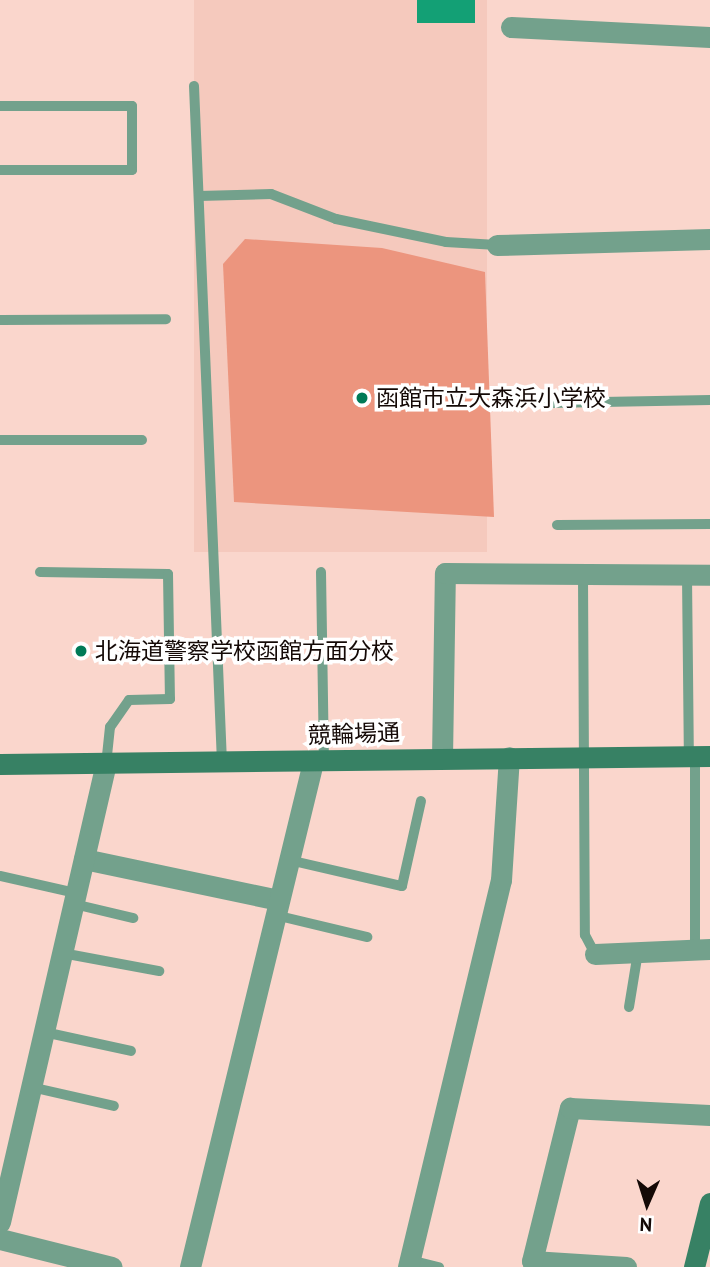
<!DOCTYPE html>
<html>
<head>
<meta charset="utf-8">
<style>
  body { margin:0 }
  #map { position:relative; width:710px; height:1267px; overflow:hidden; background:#fad6cc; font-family:"PT Sans","Noto Sans JP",sans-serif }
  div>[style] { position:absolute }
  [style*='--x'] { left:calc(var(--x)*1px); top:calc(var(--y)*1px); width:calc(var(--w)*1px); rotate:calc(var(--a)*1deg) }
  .built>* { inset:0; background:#f5c9bd; transform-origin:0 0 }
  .green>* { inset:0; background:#ec957e }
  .water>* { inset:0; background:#13a075; transform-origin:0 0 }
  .lane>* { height:10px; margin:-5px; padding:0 5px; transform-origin:5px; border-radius:5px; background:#73a18c }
  .street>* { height:21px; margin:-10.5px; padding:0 10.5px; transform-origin:10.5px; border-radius:10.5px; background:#73a18c }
  .secondary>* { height:21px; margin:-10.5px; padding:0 10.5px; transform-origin:10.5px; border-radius:10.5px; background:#378164 }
  .dots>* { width:19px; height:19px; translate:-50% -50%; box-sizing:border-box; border:4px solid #fff; border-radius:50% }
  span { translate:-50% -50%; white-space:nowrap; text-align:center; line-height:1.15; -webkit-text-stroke:7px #fff; paint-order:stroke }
  .poi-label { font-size:23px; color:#140906 }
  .left { translate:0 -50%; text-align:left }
  .street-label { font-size:23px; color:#140906 }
  .north { position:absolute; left:612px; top:1169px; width:70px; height:70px; -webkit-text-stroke:5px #fff; paint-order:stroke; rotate:183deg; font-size:19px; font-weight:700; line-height:28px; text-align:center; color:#140906 }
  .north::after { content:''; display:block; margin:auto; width:24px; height:32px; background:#140906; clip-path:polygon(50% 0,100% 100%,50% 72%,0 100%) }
</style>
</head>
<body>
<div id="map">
  <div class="built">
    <i style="left:194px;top:0;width:293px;height:552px"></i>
  </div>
  <div class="green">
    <i style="clip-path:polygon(245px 239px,382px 248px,485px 272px,494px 517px,234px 502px,223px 264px)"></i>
  </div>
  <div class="water">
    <i style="left:417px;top:0;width:58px;height:23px"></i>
  </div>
  <div class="lane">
    <i style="--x:194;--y:86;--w:677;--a:87.63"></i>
    <i style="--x:0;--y:106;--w:132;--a:0"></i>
    <i style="--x:132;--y:106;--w:64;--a:90"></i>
    <i style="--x:132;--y:170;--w:132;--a:180"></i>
    <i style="--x:199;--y:196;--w:72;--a:-1.6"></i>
    <i style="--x:271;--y:194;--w:70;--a:21"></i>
    <i style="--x:336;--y:219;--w:112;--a:11.8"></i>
    <i style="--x:446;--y:242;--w:51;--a:3.4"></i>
    <i style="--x:0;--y:320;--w:166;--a:-0.3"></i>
    <i style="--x:548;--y:403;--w:162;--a:-1.1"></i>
    <i style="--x:0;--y:440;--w:142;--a:0"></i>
    <i style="--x:557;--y:525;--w:153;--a:-0.4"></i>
    <i style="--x:40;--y:572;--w:128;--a:0.9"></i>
    <i style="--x:168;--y:574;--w:125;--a:89.1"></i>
    <i style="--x:170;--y:699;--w:41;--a:178.6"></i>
    <i style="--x:129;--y:700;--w:33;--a:125"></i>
    <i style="--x:110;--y:727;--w:36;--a:96"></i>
    <i style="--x:321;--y:572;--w:189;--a:89.1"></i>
    <i style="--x:687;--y:576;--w:180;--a:89.4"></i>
    <i style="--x:583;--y:577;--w:358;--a:89.7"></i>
    <i style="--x:585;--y:935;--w:21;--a:62"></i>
    <i style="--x:289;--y:860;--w:116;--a:13"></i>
    <i style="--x:402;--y:886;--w:87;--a:-77.4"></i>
    <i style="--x:0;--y:876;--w:78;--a:12.6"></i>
    <i style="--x:74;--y:904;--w:61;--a:13.3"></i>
    <i style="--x:275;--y:915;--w:95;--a:13.4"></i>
    <i style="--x:695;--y:950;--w:194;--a:-90"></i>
    <i style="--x:62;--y:953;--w:99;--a:10.5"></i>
    <i style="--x:629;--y:1007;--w:56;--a:-80.7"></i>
    <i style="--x:44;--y:1032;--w:89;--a:12.3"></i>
    <i style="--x:31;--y:1087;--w:85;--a:12.9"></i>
    <i style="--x:410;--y:1260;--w:30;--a:14"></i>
  </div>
  <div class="street">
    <i style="--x:511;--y:27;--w:199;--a:2.9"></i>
    <i style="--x:497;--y:245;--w:213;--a:-1.6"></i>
    <i style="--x:442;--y:758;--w:185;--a:-89.1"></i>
    <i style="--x:445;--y:573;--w:265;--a:0.4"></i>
    <i style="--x:84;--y:859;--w:199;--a:11.9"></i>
    <i style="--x:595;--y:954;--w:115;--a:-2.5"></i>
    <i style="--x:0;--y:1222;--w:471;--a:-77"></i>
    <i style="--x:0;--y:1239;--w:115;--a:14"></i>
    <i style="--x:190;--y:1267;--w:520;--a:-76.31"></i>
    <i style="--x:408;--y:1267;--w:398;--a:-76.5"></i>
    <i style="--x:501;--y:880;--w:123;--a:-86.3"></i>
    <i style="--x:626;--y:1267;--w:94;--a:-176.3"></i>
    <i style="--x:532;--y:1261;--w:158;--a:-76.1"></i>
    <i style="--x:570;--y:1108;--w:140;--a:2.9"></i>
  </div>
  <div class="secondary">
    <i style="--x:0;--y:764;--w:710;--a:-0.65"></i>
    <i style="--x:694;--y:1267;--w:66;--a:-76"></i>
  </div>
  <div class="dots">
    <i style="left:362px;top:398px;background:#007a57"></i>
    <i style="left:81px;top:651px;background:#007a57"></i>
  </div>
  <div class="poi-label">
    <span class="left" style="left:376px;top:398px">函館市立大森浜小学校</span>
    <span class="left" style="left:95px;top:651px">北海道警察学校函館方面分校</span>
  </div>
  <div class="street-label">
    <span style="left:354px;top:734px;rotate:-2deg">競輪場通</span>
  </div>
  <div class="north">N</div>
</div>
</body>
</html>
